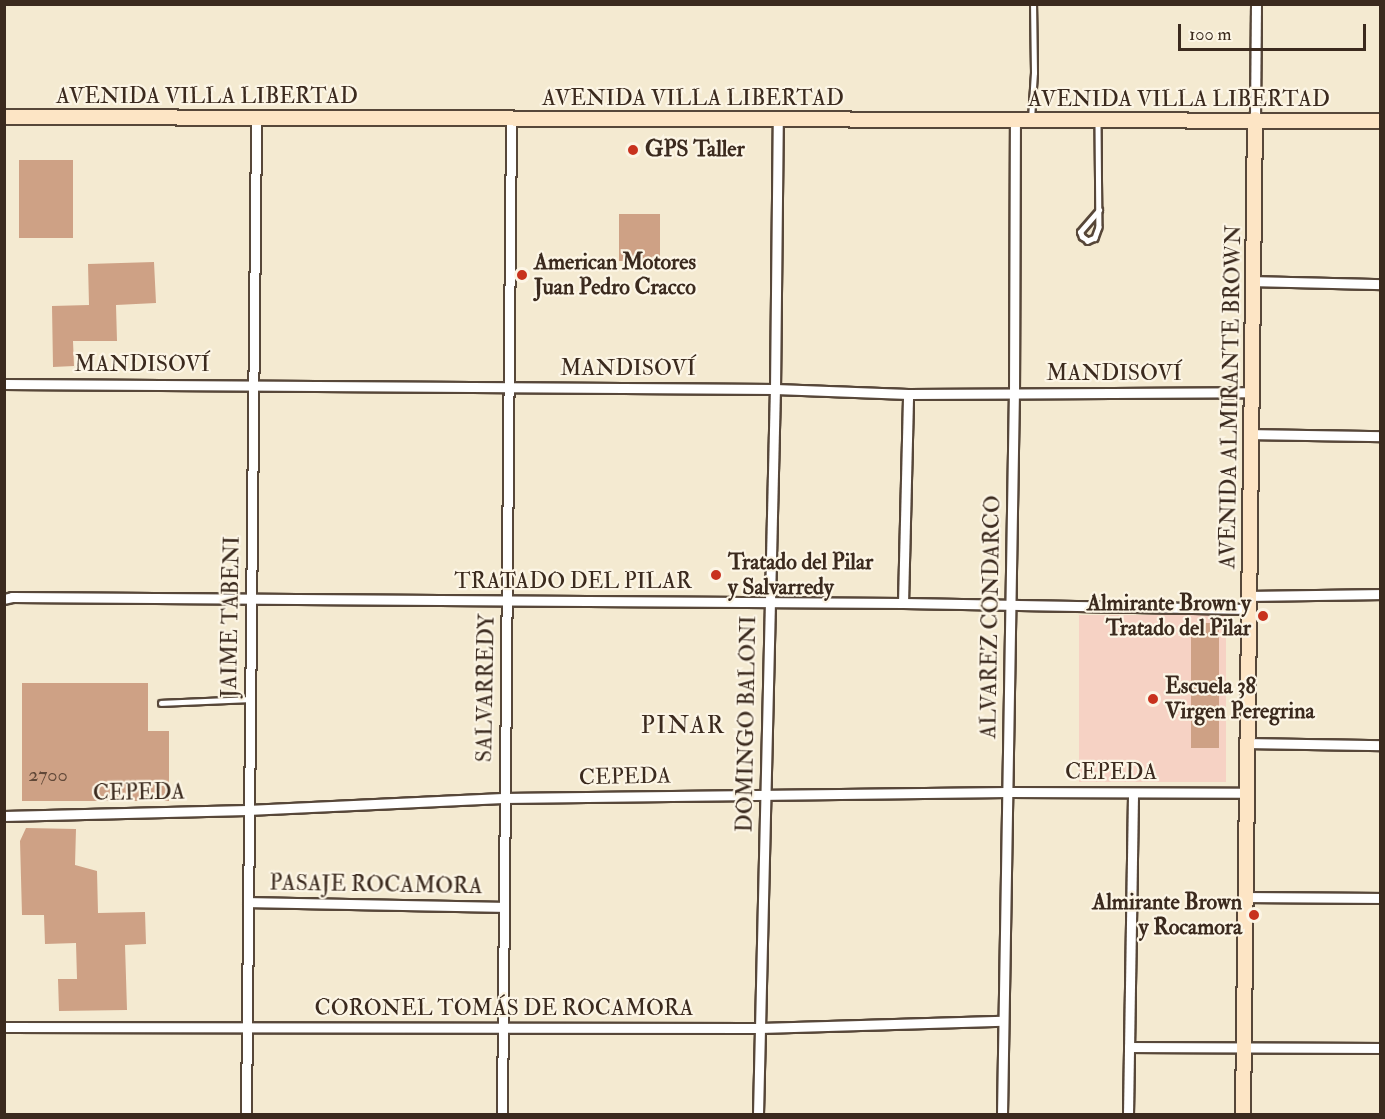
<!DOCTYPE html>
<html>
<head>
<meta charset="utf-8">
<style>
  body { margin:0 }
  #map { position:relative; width:1385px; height:1119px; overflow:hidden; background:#f4ead1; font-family:"IM FELL Double Pica",serif }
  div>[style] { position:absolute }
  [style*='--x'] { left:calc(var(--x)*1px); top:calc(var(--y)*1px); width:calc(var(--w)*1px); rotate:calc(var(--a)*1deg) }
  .built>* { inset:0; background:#f6d2c4; transform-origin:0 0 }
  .building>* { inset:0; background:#cea185; transform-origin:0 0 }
  .roads { filter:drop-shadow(2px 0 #574739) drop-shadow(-2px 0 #574739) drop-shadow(0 2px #574739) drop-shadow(0 -2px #574739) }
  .lane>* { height:4.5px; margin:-2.25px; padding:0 2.25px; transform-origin:2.25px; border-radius:2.25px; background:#fff }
  .street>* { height:9px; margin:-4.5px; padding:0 4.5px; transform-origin:4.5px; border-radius:4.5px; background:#fff }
  .secondary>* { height:14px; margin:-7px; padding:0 7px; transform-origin:7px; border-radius:7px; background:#fde5c5 }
  .dots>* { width:16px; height:16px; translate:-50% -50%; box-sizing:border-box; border:3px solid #fcf5e5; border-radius:50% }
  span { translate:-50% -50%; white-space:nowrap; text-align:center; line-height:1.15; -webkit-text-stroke:4.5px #fcf5e5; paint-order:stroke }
  .number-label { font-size:20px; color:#604838 }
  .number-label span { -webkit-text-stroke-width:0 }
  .street-label { font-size:22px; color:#3b2a1e }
  .poi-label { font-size:22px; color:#3b2a1e; font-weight:700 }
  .left { translate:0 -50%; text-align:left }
  .right { translate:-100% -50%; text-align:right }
  .neighbourhood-label { font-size:24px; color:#3b2a1e; letter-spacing:1.5px }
  .frame { position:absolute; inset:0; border:6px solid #3b2a1e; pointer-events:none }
  .scale { position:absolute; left:1178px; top:24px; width:188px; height:27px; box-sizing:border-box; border:3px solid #3b2a1e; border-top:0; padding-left:8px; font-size:18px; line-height:21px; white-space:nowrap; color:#3b2a1e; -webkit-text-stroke:4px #fcf5e5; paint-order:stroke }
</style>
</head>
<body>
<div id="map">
  <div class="built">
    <i style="left:1079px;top:615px;width:147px;height:167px"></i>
  </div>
  <div class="building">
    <i style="left:19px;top:160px;width:54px;height:78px"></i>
    <i style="left:619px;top:214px;width:41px;height:47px"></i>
    <i style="clip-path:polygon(154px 262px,156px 303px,116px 305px,117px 341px,73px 341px,74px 366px,53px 367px,52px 306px,89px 305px,88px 264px)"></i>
    <i style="left:1191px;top:623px;width:28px;height:125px"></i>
    <i style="clip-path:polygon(22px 683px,148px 683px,148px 731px,169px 731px,169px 801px,22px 801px)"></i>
    <i style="clip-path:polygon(26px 828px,76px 829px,75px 865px,97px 871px,98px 913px,145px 912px,146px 944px,125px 945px,127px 1010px,59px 1011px,58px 979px,77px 979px,76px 943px,45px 944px,44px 915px,22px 915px,20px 841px)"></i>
  </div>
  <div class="roads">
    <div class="lane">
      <i style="--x:1031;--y:119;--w:46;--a:-86.3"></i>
      <i style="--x:1034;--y:73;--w:69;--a:-90.8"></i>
      <i style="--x:1098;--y:122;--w:105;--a:89.5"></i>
      <i style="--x:1099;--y:227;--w:12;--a:110"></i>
      <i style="--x:1095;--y:238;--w:8;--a:157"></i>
      <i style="--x:1088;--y:241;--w:7;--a:-146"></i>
      <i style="--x:1082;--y:237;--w:5;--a:-112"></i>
      <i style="--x:1080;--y:232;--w:29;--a:-49"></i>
      <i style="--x:161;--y:703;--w:88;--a:-2.6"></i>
    </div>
    <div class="street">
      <i style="--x:1255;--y:119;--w:115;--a:-89.5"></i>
      <i style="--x:1253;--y:281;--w:127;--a:1.4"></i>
      <i style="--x:4;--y:384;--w:771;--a:0.37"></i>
      <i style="--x:775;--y:389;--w:133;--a:2.2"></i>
      <i style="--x:908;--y:394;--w:343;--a:-0.3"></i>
      <i style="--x:1249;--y:434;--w:131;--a:0.9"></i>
      <i style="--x:1251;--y:596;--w:129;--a:-0.9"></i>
      <i style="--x:4;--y:599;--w:8;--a:-14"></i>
      <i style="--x:12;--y:597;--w:891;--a:0.39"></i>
      <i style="--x:903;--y:603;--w:347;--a:1"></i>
      <i style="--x:903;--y:603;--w:209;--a:-88.6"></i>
      <i style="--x:1248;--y:743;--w:132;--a:0.9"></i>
      <i style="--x:4;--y:816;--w:243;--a:-1.4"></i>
      <i style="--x:247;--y:810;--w:256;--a:-2.7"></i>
      <i style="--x:503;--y:798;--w:505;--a:-0.68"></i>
      <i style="--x:1008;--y:792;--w:238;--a:0.2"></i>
      <i style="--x:1245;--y:897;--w:135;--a:0.4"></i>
      <i style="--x:248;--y:902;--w:256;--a:1.1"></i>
      <i style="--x:4;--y:1027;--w:756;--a:0.08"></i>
      <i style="--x:760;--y:1028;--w:243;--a:-1.7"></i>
      <i style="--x:1129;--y:1047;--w:251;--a:0.2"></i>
      <i style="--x:246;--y:1114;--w:995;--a:-89.42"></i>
      <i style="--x:502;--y:1114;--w:995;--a:-89.48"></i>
      <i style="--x:758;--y:1114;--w:725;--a:-88.66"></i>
      <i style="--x:775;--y:389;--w:270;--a:-89.4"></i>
      <i style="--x:1002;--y:1114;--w:720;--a:-89.05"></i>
      <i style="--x:1014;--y:394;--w:273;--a:-89.8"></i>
      <i style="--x:1128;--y:1114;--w:321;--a:-89.1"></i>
    </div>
    <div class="secondary">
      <i style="--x:4;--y:117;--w:1376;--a:0.17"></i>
      <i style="--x:1243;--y:1114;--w:995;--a:-89.31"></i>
    </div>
  </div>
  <div class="dots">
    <i style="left:633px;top:150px;background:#c8321e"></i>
    <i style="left:522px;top:275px;background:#c8321e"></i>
    <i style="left:716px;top:575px;background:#c8321e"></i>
    <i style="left:1263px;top:616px;background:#c8321e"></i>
    <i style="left:1153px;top:699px;background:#c8321e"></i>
    <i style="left:1254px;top:915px;background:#c8321e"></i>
  </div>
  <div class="number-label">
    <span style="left:48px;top:774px">2700</span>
  </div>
  <div class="street-label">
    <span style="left:207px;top:97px">AVENIDA VILLA LIBERTAD</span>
    <span style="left:693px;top:99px">AVENIDA VILLA LIBERTAD</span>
    <span style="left:1179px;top:100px">AVENIDA VILLA LIBERTAD</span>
    <span style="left:142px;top:365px">MANDISOVÍ</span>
    <span style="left:628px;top:369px">MANDISOVÍ</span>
    <span style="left:1114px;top:374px">MANDISOVÍ</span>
    <span style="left:1231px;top:397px;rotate:-89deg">AVENIDA ALMIRANTE BROWN</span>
    <span style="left:573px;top:582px">TRATADO DEL PILAR</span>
    <span style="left:231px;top:617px;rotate:-89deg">JAIME TABENI</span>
    <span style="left:991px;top:617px;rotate:-89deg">ALVAREZ CONDARCO</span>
    <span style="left:486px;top:688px;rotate:-89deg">SALVARREDY</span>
    <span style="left:747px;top:724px;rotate:-89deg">DOMINGO BALONI</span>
    <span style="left:1111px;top:773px">CEPEDA</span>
    <span style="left:625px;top:777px;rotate:-1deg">CEPEDA</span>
    <span style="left:139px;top:793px;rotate:-1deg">CEPEDA</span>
    <span style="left:376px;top:885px;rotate:1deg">PASAJE ROCAMORA</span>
    <span style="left:504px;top:1009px">CORONEL TOMÁS DE ROCAMORA</span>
  </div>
  <div class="poi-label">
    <span class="left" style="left:645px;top:150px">GPS Taller</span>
    <span class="left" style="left:534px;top:275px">American Motores<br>Juan Pedro Cracco</span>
    <span class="left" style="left:728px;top:575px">Tratado del Pilar<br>y Salvarredy</span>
    <span class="right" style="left:1251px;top:616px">Almirante Brown y<br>Tratado del Pilar</span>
    <span class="left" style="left:1165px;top:699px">Escuela 38<br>Virgen Peregrina</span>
    <span class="right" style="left:1242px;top:915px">Almirante Brown<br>y Rocamora</span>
  </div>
  <div class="neighbourhood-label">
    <span style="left:683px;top:726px">PINAR</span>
  </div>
  <div class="frame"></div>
  <div class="scale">100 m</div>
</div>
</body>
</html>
